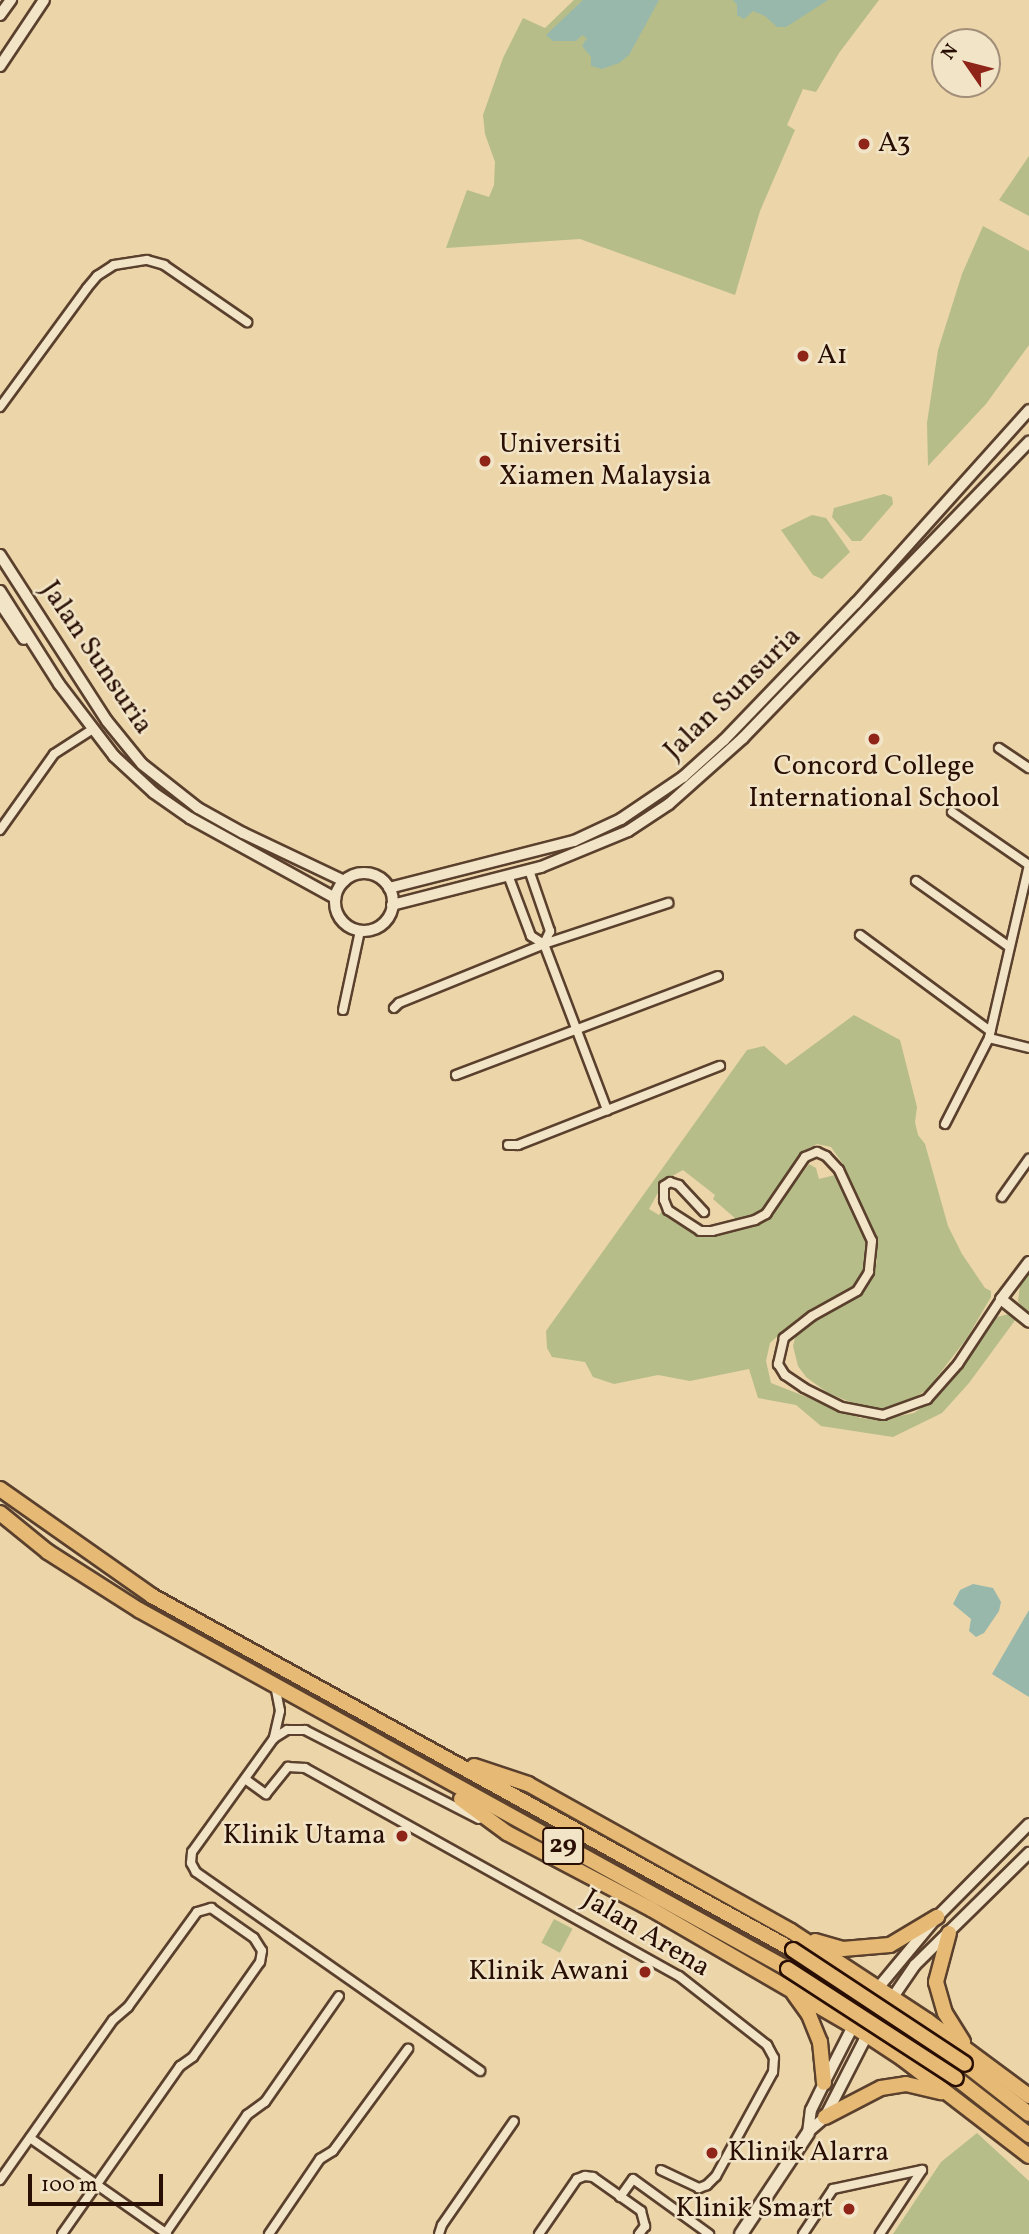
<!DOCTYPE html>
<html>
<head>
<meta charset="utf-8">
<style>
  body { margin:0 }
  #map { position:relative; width:1029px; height:2234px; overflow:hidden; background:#ebd5a9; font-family:Vollkorn,serif }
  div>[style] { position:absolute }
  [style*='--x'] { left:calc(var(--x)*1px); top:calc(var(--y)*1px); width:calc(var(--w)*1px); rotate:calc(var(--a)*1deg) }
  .green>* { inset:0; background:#b6bd89; transform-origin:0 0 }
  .water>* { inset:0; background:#98b8ac }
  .roads { filter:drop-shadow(2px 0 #5a402d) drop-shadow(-2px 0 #5a402d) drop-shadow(0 2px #5a402d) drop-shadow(0 -2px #5a402d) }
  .minor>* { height:8px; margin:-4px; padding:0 4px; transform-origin:4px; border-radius:4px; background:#f2e4c7 }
  .tertiary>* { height:10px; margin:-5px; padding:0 5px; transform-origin:5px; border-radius:5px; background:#f2e4c7 }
  .tertiary>.ring { margin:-5px; padding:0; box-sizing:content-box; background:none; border:10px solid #f2e4c7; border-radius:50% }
  .secondary>* { height:12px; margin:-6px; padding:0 6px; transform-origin:6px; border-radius:6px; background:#f2e4c7 }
  .trunk>* { height:14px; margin:-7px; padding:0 7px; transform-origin:7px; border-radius:7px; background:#e6ba74 }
  .bridges { filter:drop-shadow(2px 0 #290e04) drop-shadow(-2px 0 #290e04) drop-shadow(0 2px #290e04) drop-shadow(0 -2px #290e04) }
  .trunk-bridge>* { height:14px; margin:-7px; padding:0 7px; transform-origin:7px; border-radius:7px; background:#e6ba74 }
  .dots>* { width:19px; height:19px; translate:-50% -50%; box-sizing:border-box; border:4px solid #f2e4c7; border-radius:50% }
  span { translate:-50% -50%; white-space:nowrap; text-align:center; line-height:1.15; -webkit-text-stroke:5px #f2e4c7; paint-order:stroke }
  .shield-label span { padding:2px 5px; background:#f2e4c7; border:2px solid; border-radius:5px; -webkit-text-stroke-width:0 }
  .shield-label { font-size:26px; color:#290e04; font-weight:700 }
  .poi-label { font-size:28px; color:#290e04 }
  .left { translate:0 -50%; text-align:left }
  .right { translate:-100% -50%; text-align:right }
  .street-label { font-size:28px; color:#290e04 }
  .north { position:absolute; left:931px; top:28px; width:70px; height:70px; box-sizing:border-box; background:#f2e4c7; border:2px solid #a28e79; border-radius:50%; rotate:305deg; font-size:19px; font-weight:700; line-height:28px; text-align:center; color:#290e04 }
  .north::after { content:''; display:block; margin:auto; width:24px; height:32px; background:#8f2418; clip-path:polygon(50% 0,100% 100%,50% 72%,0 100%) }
  .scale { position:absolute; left:28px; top:2174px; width:135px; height:32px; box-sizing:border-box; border:4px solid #290e04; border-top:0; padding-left:9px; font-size:21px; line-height:24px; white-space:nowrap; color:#290e04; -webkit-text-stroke:5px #f2e4c7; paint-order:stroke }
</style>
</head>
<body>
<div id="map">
  <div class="green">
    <i style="clip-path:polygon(574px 0,879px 0,839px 53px,816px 92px,803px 89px,787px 125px,795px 130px,760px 211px,735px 295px,580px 239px,446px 248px,467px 190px,489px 197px,494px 185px,495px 162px,485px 134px,483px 115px,503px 58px,523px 18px,545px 28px)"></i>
    <i style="clip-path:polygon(1029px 156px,1029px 216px,999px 200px)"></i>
    <i style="clip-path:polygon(983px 226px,1029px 251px,1029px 345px,986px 404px,928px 466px,927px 423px,938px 350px,962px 274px)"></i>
    <i style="clip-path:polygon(884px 494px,892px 497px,893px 504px,861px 541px,852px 541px,832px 517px,834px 508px)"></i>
    <i style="clip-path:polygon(812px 515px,826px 518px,850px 552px,822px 579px,813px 575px,781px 530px)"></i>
    <i style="clip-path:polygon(854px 1015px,900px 1040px,917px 1107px,915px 1122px,918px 1135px,925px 1144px,948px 1226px,962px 1254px,985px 1288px,991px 1291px,991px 1297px,967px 1338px,927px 1390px,901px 1405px,887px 1409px,865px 1408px,828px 1393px,806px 1377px,798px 1366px,793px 1346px,796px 1334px,863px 1291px,873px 1277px,877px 1260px,876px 1243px,865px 1212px,843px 1164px,831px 1147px,817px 1144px,803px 1151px,768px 1205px,753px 1218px,736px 1219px,713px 1199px,715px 1195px,683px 1170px,665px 1180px,649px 1209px,659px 1215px,662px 1211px,686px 1228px,705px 1235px,756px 1226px,769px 1218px,809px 1164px,816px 1168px,819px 1179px,835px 1175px,862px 1232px,866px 1245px,864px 1272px,858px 1283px,798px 1318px,770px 1343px,766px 1361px,771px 1383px,860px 1418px,880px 1420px,914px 1413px,936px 1398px,950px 1383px,992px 1322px,997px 1317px,1009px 1314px,1016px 1319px,969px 1383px,942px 1413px,893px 1437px,821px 1426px,796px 1405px,758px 1398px,749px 1369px,690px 1381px,658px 1375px,614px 1384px,593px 1377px,585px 1362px,552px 1357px,547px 1348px,546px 1331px,747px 1050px,764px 1046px,786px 1065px)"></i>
    <i style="clip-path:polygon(1029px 1273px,1029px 1318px,1018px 1301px,1020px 1286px)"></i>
    <i style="left:554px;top:1919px;width:21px;height:27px;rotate:28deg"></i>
    <i style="clip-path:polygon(977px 2133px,1029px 2181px,1029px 2234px,893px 2234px,941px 2162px)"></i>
  </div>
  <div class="water">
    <i style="clip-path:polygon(583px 0,659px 0,629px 55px,619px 63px,602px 69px,591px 66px,591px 57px,582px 46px,587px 38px,582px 35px,576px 41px,553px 41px,546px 35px)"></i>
    <i style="clip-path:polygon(733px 0,828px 0,786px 27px,777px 27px,765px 16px,753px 11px,744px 19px,737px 15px,737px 5px)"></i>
    <i style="clip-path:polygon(973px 1584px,993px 1588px,1001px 1602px,999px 1611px,984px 1633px,976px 1637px,969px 1631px,971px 1619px,953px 1604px,960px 1590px)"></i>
    <i style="clip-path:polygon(1029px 1610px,1029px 1697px,992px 1674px)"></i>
  </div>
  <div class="roads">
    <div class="minor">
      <i style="--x:0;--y:407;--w:147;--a:-53.8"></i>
      <i style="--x:87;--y:288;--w:16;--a:-50"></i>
      <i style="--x:97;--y:276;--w:20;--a:-33"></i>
      <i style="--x:114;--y:265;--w:33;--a:-9"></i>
      <i style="--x:147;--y:260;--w:18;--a:16"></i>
      <i style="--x:164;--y:265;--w:101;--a:34.5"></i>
      <i style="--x:999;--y:748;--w:36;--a:34"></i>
      <i style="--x:952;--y:812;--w:93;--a:34.5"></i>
      <i style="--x:0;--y:830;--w:93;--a:-54.6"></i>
      <i style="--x:54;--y:754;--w:46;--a:-32.7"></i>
      <i style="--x:529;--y:870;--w:65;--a:71"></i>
      <i style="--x:550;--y:931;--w:14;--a:115"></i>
      <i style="--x:508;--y:875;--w:65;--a:69.3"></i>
      <i style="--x:531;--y:936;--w:15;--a:32"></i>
      <i style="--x:544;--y:944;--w:178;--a:69.2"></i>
      <i style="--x:916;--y:881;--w:113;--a:35.2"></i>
      <i style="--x:860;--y:935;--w:162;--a:36.4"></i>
      <i style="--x:394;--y:1008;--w:7;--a:-45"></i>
      <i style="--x:399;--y:1003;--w:157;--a:-22.1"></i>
      <i style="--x:544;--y:944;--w:131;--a:-18.3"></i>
      <i style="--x:343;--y:1010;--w:81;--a:-77.9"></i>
      <i style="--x:989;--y:1038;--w:41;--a:14"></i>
      <i style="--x:456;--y:1075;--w:280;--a:-20.7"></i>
      <i style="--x:945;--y:1124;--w:97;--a:-62.9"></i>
      <i style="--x:989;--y:1038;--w:178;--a:-77"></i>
      <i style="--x:508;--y:1145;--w:10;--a:0"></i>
      <i style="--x:518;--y:1145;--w:217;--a:-21.4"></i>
      <i style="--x:1002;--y:1197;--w:47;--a:-54.6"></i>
      <i style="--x:704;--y:1212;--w:37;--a:-133"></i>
      <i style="--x:679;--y:1185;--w:9;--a:-162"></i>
      <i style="--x:670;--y:1182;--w:7;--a:146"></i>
      <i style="--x:664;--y:1186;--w:14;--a:90"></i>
      <i style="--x:664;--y:1200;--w:11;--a:68"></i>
      <i style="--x:668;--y:1210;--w:38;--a:33"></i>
      <i style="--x:700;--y:1231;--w:12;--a:0"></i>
      <i style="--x:712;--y:1231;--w:44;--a:-14.3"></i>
      <i style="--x:755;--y:1220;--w:13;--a:-29"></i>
      <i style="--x:766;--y:1214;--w:69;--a:-55.6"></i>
      <i style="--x:805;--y:1157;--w:13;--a:-23"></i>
      <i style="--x:817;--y:1152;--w:10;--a:24"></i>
      <i style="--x:826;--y:1156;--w:19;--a:47"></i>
      <i style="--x:839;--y:1170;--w:78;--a:65.1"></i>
      <i style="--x:872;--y:1241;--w:31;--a:96"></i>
      <i style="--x:869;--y:1272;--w:22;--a:122"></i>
      <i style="--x:857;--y:1291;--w:51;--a:150.9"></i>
      <i style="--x:812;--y:1316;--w:36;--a:142"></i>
      <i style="--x:784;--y:1338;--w:27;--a:103"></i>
      <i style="--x:778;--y:1364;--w:13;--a:58"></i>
      <i style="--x:785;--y:1375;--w:23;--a:34"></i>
      <i style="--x:804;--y:1388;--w:42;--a:26.6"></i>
      <i style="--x:842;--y:1407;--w:42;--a:11"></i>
      <i style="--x:883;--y:1415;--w:47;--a:-20"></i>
      <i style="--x:927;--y:1399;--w:47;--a:-48.5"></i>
      <i style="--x:958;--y:1364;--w:78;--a:-56.5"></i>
      <i style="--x:275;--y:1685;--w:26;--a:79"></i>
      <i style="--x:280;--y:1711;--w:28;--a:103"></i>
      <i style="--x:274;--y:1738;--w:140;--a:125.7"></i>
      <i style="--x:192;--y:1852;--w:11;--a:95"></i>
      <i style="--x:191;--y:1863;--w:10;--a:61"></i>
      <i style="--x:196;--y:1872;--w:347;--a:35"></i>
      <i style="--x:274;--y:1738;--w:15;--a:-32"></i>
      <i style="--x:287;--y:1730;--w:18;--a:0"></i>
      <i style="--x:305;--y:1730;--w:195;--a:27.1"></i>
      <i style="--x:245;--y:1779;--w:26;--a:36"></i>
      <i style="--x:266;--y:1794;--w:35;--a:-51"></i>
      <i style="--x:288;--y:1767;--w:17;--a:3"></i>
      <i style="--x:305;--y:1768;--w:428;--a:29.1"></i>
      <i style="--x:679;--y:1976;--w:112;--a:38.1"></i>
      <i style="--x:767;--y:2045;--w:15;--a:62"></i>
      <i style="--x:774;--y:2058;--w:14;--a:94"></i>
      <i style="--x:773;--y:2072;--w:119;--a:118.7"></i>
      <i style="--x:716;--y:2176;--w:13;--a:135"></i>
      <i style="--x:707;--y:2185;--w:9;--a:159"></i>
      <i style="--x:699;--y:2188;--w:42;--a:-154.7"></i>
      <i style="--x:30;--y:2138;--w:167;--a:35"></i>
      <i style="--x:0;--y:2180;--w:196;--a:-54.8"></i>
      <i style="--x:113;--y:2020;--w:20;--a:-41"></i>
      <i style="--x:128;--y:2007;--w:117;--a:-54"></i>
      <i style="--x:197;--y:1912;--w:15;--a:-16"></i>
      <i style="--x:211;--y:1908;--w:52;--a:34.9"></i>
      <i style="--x:254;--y:1938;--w:15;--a:58"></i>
      <i style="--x:262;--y:1951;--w:11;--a:100"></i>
      <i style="--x:260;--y:1962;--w:116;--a:125.2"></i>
      <i style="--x:193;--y:2057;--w:16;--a:145"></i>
      <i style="--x:180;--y:2066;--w:205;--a:125.1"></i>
      <i style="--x:620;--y:2197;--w:22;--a:-54"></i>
      <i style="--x:633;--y:2179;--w:94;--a:35.9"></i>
      <i style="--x:165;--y:2234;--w:145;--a:-55.4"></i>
      <i style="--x:247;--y:2115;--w:22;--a:-36"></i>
      <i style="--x:265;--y:2102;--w:129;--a:-55.1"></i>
      <i style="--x:269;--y:2234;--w:91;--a:-55.8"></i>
      <i style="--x:320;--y:2159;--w:15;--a:-32"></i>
      <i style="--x:333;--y:2151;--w:127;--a:-53.7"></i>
      <i style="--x:439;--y:2234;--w:9;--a:-72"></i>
      <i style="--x:442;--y:2225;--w:126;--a:-55.3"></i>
      <i style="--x:539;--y:2234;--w:67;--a:-55.4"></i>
      <i style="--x:577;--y:2179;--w:9;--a:-21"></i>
      <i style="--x:585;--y:2176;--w:8;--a:7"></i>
      <i style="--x:593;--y:2177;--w:59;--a:35.3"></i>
      <i style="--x:641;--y:2211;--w:16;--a:75"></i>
      <i style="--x:645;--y:2226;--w:10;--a:127"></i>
      <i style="--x:803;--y:2234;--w:54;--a:-56.3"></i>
      <i style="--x:833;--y:2189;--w:91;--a:-12.1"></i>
      <i style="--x:922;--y:2170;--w:77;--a:123.3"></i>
    </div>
    <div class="tertiary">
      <i style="--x:0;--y:15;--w:19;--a:-54"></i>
      <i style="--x:0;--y:66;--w:79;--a:-56.3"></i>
      <i style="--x:0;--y:555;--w:197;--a:57.2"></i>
      <i style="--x:107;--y:721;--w:55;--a:50.9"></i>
      <i style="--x:142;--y:764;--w:71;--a:38.2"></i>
      <i style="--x:198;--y:808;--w:51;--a:29.1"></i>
      <i style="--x:243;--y:833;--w:112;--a:25.4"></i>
      <i style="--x:0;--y:591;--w:110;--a:57.6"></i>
      <i style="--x:59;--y:684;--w:91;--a:52.6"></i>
      <i style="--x:114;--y:756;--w:54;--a:42.8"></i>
      <i style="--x:154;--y:793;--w:44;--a:34.8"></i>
      <i style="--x:190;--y:818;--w:166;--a:28.9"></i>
      <i style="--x:0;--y:603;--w:43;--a:56.3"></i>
      <i class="ring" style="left:335px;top:873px;width:48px;height:48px"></i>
      <i style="--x:389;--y:888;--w:191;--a:-14.3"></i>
      <i style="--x:574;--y:841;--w:52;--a:-25.1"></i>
      <i style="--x:621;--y:819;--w:75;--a:-34.1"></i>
      <i style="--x:683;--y:777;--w:55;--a:-42.1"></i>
      <i style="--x:724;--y:740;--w:190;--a:-46.1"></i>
      <i style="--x:856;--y:603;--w:259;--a:-48.1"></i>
      <i style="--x:392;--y:905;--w:154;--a:-14.3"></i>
      <i style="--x:541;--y:867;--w:94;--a:-22.5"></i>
      <i style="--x:628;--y:831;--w:49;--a:-33.4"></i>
      <i style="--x:669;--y:804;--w:99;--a:-41.7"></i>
      <i style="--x:743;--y:738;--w:412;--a:-46"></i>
      <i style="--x:1029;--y:1262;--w:46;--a:127.1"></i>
      <i style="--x:1001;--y:1299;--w:36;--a:39"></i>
      <i style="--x:808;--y:2132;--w:23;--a:-41"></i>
      <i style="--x:825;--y:2117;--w:92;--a:-62.9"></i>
      <i style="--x:867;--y:2035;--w:85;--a:-55.6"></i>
      <i style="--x:915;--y:1965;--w:160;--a:-44.5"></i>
      <i style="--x:808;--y:2133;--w:23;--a:-83"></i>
      <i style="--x:811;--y:2110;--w:30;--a:-64"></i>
      <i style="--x:824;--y:2083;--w:64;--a:-63"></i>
      <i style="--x:853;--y:2026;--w:45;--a:-56.7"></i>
      <i style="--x:878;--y:1988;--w:92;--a:-50.3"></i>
      <i style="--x:937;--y:1917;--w:131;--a:-45.3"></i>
    </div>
    <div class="secondary">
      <i style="--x:741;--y:2234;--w:121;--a:-56.4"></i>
    </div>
    <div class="trunk">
      <i style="--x:0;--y:1489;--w:186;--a:35.1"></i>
      <i style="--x:152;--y:1596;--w:732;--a:28.91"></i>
      <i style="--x:0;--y:1513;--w:62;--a:39.1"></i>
      <i style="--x:48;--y:1552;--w:108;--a:32.5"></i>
      <i style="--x:139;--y:1610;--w:742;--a:28.95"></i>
      <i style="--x:474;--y:1766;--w:57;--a:18.4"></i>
      <i style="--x:528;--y:1784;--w:301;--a:29.2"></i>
      <i style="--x:791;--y:1931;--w:164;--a:33.3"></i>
      <i style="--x:928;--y:2021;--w:126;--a:36.6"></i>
      <i style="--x:461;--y:1799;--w:57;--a:36.5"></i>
      <i style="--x:507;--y:1833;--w:163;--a:27.8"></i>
      <i style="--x:651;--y:1909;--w:233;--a:30.1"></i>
      <i style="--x:853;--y:2026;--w:60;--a:33.4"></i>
      <i style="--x:903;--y:2059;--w:159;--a:37.6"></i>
      <i style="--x:949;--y:1933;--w:51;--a:104.9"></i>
      <i style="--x:936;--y:1982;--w:32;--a:74"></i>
      <i style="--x:945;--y:2013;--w:34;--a:58"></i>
      <i style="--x:815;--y:1941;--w:29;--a:16"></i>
      <i style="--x:843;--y:1949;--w:47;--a:-4.9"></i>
      <i style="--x:890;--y:1945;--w:55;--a:-30.8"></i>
      <i style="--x:794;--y:1994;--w:26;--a:54"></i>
      <i style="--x:809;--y:2015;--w:29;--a:68"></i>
      <i style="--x:820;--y:2042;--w:41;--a:84.4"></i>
      <i style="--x:965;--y:2064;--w:81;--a:38"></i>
      <i style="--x:956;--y:2078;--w:93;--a:38"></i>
      <i style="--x:825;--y:2117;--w:63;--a:-27.4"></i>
      <i style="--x:881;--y:2088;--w:25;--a:-9"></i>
      <i style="--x:906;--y:2084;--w:37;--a:13"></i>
    </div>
  </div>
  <div class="bridges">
    <div class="trunk-bridge">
      <i style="--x:793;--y:1950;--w:206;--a:33.5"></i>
      <i style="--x:788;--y:1969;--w:200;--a:33"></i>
    </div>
  </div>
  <div class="dots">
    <i style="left:864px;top:144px;background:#8f2418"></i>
    <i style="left:803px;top:356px;background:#8f2418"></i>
    <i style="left:485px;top:461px;background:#8f2418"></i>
    <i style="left:874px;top:739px;background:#8f2418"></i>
    <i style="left:402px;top:1836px;background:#8f2418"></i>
    <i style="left:645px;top:1972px;background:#8f2418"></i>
    <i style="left:712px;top:2153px;background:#8f2418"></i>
    <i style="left:849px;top:2209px;background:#8f2418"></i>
  </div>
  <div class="shield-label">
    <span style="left:563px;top:1846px">29</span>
  </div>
  <div class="poi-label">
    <span class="left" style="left:878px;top:144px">A3</span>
    <span class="left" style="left:817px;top:356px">A1</span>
    <span class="left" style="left:499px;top:461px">Universiti<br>Xiamen Malaysia</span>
    <span style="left:874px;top:783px">Concord College<br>International School</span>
    <span class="right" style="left:386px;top:1836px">Klinik Utama</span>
    <span class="right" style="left:629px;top:1972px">Klinik Awani</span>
    <span class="left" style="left:728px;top:2153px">Klinik Alarra</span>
    <span class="right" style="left:833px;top:2209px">Klinik Smart</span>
  </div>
  <div class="street-label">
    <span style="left:96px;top:658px;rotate:56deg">Jalan Sunsuria</span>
    <span style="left:733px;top:694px;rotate:-44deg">Jalan Sunsuria</span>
    <span style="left:646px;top:1934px;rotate:31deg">Jalan Arena</span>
  </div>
  <div class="north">N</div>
  <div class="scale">100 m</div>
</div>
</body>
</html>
